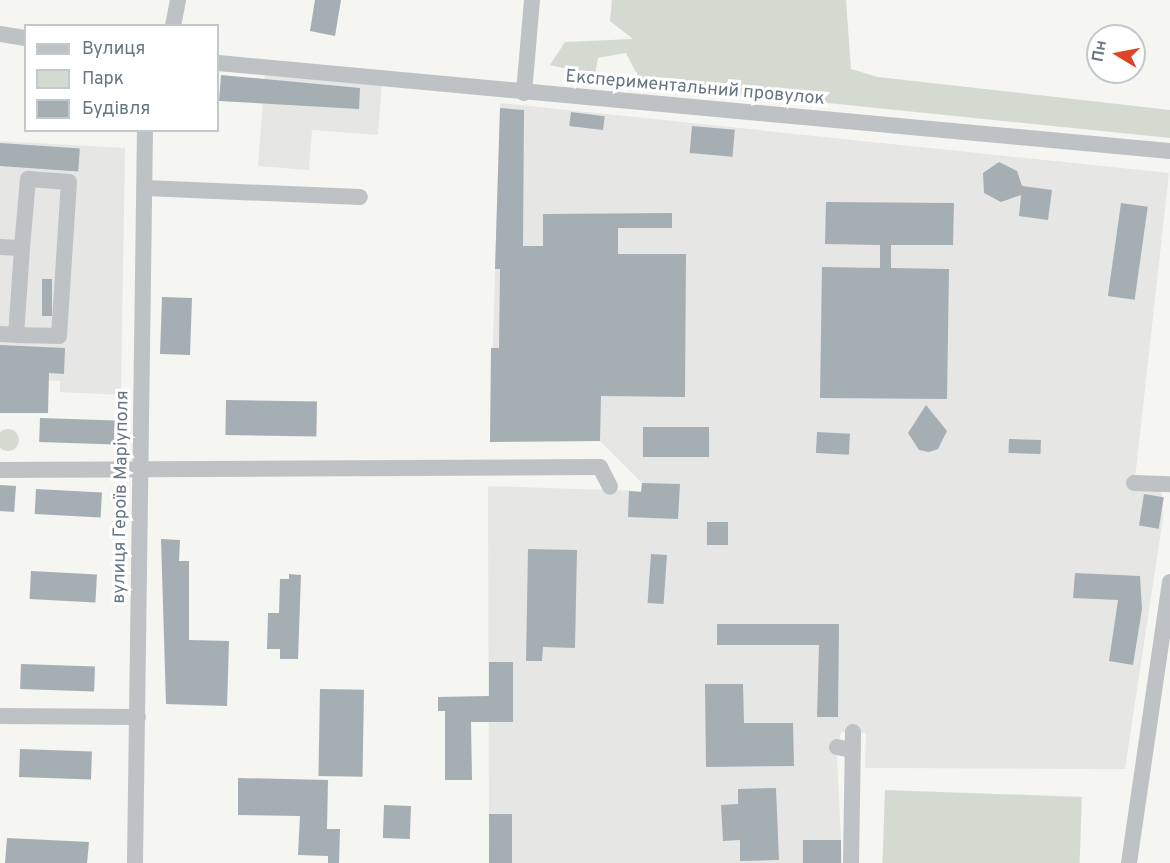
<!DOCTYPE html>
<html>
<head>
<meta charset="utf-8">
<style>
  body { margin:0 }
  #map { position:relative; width:1170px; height:863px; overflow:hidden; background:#f5f5f1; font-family:Overpass,sans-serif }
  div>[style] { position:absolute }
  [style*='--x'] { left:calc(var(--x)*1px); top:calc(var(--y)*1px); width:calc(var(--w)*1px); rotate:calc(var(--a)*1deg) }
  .built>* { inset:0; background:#e6e6e5 }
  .green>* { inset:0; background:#d5dad1; transform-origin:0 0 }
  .round { border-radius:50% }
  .building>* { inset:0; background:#a5aeb3; transform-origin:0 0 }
  .minor>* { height:16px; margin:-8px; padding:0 8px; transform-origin:8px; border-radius:8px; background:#bec2c5 }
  span { translate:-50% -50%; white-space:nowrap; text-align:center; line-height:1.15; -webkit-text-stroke:6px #fff; paint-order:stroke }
  .street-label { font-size:18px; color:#647782 }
  .legend { position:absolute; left:24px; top:24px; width:195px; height:108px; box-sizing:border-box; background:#fff; border:2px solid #c1c9cd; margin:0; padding:8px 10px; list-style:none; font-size:18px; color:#647782 }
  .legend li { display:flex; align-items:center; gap:12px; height:30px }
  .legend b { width:30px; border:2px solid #c1c9cd }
  .north { position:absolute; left:1086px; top:24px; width:60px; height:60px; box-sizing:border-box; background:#fff; border:2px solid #c1c9cd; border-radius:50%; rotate:280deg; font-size:16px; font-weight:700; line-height:24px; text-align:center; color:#647782 }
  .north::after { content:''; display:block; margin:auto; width:21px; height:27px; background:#e04426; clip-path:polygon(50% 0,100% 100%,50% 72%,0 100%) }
</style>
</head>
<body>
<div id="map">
  <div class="built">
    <i style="clip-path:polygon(265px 73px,382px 81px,378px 135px,312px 130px,309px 170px,258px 166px)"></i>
    <i style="clip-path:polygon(500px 103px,1169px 173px,1134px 488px,1162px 491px,1163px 518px,1125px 769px,865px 768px,866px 733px,841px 732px,837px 753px,842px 863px,489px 863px,488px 486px,641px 491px,642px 483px,600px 441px,490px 442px)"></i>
    <i style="clip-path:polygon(0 141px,125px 148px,121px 395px,60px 392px,60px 381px,0 378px)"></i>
  </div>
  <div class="green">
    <i style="clip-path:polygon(612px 0,846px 0,851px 69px,878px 77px,1170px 110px,1170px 138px,642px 84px,626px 53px,598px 58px,595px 75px,550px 65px,565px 42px,633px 39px,610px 21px)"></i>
    <i class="round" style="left:-3px;top:429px;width:22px;height:22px"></i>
    <i style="left:885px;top:790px;width:197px;height:73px;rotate:2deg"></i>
  </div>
  <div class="building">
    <i style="clip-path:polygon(315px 0,341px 0,335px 36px,310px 31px)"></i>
    <i style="clip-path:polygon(221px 75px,360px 88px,359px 109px,219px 101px)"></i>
    <i style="clip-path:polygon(500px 108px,524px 110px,523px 246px,543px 246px,543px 214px,672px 213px,672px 228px,618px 228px,618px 254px,686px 254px,685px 397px,601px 396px,600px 441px,490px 442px,491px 348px,499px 348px,500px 269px,495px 269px)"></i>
    <i style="left:571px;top:112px;width:34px;height:14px;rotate:7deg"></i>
    <i style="left:692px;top:126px;width:43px;height:27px;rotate:5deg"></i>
    <i style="left:0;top:143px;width:80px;height:23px;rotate:4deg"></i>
    <i style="clip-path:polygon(999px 162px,1017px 171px,1022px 186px,1052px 190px,1048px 220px,1019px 216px,1021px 195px,1001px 202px,984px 193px,983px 173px)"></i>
    <i style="clip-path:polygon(826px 202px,954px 203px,953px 245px,891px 245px,891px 268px,949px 269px,947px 399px,820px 398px,822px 267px,880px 268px,880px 245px,825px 244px)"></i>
    <i style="left:1121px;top:203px;width:27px;height:94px;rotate:8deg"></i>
    <i style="left:42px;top:279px;width:10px;height:37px"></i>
    <i style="left:162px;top:297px;width:30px;height:57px;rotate:2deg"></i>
    <i style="clip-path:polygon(0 345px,65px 348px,64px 374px,49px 373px,48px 413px,0 413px)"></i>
    <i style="left:226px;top:400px;width:91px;height:35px;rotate:1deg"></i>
    <i style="clip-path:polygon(926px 405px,947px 431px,938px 449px,929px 452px,919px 450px,908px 433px)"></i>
    <i style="left:40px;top:418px;width:75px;height:24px;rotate:2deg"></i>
    <i style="left:709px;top:427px;width:30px;height:66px;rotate:90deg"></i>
    <i style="left:817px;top:432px;width:33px;height:21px;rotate:3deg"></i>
    <i style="left:1009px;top:439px;width:32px;height:14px;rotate:2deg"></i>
    <i style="clip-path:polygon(642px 483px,680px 484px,678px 519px,628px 517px,629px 491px,641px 492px)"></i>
    <i style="left:0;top:485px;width:16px;height:26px;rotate:4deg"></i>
    <i style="left:36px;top:489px;width:66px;height:25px;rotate:3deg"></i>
    <i style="left:1144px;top:494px;width:20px;height:32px;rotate:9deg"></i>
    <i style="left:707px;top:522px;width:21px;height:23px"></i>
    <i style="clip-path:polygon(161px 539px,180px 540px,179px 561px,189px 561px,189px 640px,229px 641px,227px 706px,166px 704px)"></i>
    <i style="clip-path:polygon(528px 549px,577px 550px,575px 648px,543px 647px,542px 661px,526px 661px)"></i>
    <i style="left:651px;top:554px;width:16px;height:49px;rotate:4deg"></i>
    <i style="left:31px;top:571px;width:66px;height:28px;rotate:3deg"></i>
    <i style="clip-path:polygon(1075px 573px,1140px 576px,1142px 609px,1133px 665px,1109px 661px,1118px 600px,1073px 598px)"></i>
    <i style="clip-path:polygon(289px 574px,301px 575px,298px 659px,280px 659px,280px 649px,267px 649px,268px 613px,279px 613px,280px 579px,289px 579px)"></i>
    <i style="clip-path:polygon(717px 624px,839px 624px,838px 717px,817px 717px,819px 645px,717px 645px)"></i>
    <i style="clip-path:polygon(489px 662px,513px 662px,513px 722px,471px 722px,472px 780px,445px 780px,445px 711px,438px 711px,438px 697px,489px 696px)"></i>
    <i style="left:21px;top:664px;width:74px;height:25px;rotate:2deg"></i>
    <i style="clip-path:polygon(705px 684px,743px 684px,744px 723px,793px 723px,794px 766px,706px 767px)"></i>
    <i style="left:320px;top:689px;width:44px;height:87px;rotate:1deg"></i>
    <i style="left:20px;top:749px;width:72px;height:28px;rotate:2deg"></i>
    <i style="clip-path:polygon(238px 778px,328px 780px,327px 829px,340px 829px,339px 863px,328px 863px,328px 856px,298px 855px,300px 816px,238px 815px)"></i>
    <i style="clip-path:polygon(776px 788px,779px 860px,740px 861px,740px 840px,723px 841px,721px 805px,738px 804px,738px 789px)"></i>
    <i style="left:384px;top:805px;width:27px;height:33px;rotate:2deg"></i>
    <i style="left:489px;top:814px;width:23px;height:49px"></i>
    <i style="clip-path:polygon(7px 838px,89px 842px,87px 863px,5px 863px)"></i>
    <i style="left:803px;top:840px;width:38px;height:23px"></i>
  </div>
  <div class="minor">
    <i style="--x:173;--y:26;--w:26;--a:-79"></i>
    <i style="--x:0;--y:34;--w:26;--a:9"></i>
    <i style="--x:218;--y:63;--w:956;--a:5.28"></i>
    <i style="--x:524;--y:93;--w:93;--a:-85.1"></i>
    <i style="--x:145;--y:188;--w:215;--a:2.4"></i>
    <i style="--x:0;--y:247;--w:22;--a:3"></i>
    <i style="--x:22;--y:248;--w:87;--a:93.9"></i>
    <i style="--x:16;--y:335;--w:16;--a:-176"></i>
    <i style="--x:16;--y:335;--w:43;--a:1.3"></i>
    <i style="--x:59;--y:336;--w:154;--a:-86.3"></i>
    <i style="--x:69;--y:182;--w:41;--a:-175.8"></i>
    <i style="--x:28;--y:179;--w:69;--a:95"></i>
    <i style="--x:0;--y:470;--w:600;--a:-0.29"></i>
    <i style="--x:600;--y:467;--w:22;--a:63"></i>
    <i style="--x:1134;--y:483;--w:36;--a:2"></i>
    <i style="--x:0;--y:716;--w:138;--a:0.4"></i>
    <i style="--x:837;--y:747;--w:16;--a:11"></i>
    <i style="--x:135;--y:863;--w:733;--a:-89.22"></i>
    <i style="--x:851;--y:863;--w:131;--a:-89.1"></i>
    <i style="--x:1129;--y:863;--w:284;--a:-81.7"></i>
  </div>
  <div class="street-label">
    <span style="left:695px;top:89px;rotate:5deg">Експериментальний провулок</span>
    <span style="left:122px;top:497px;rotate:-89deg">вулиця Героїв Маріуполя</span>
  </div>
  <ul class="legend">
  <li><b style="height:8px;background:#bec2c5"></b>Вулиця</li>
  <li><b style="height:16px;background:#d5dad1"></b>Парк</li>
  <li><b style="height:16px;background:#a5aeb3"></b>Будівля</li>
  </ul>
  <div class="north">Пн</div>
</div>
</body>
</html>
